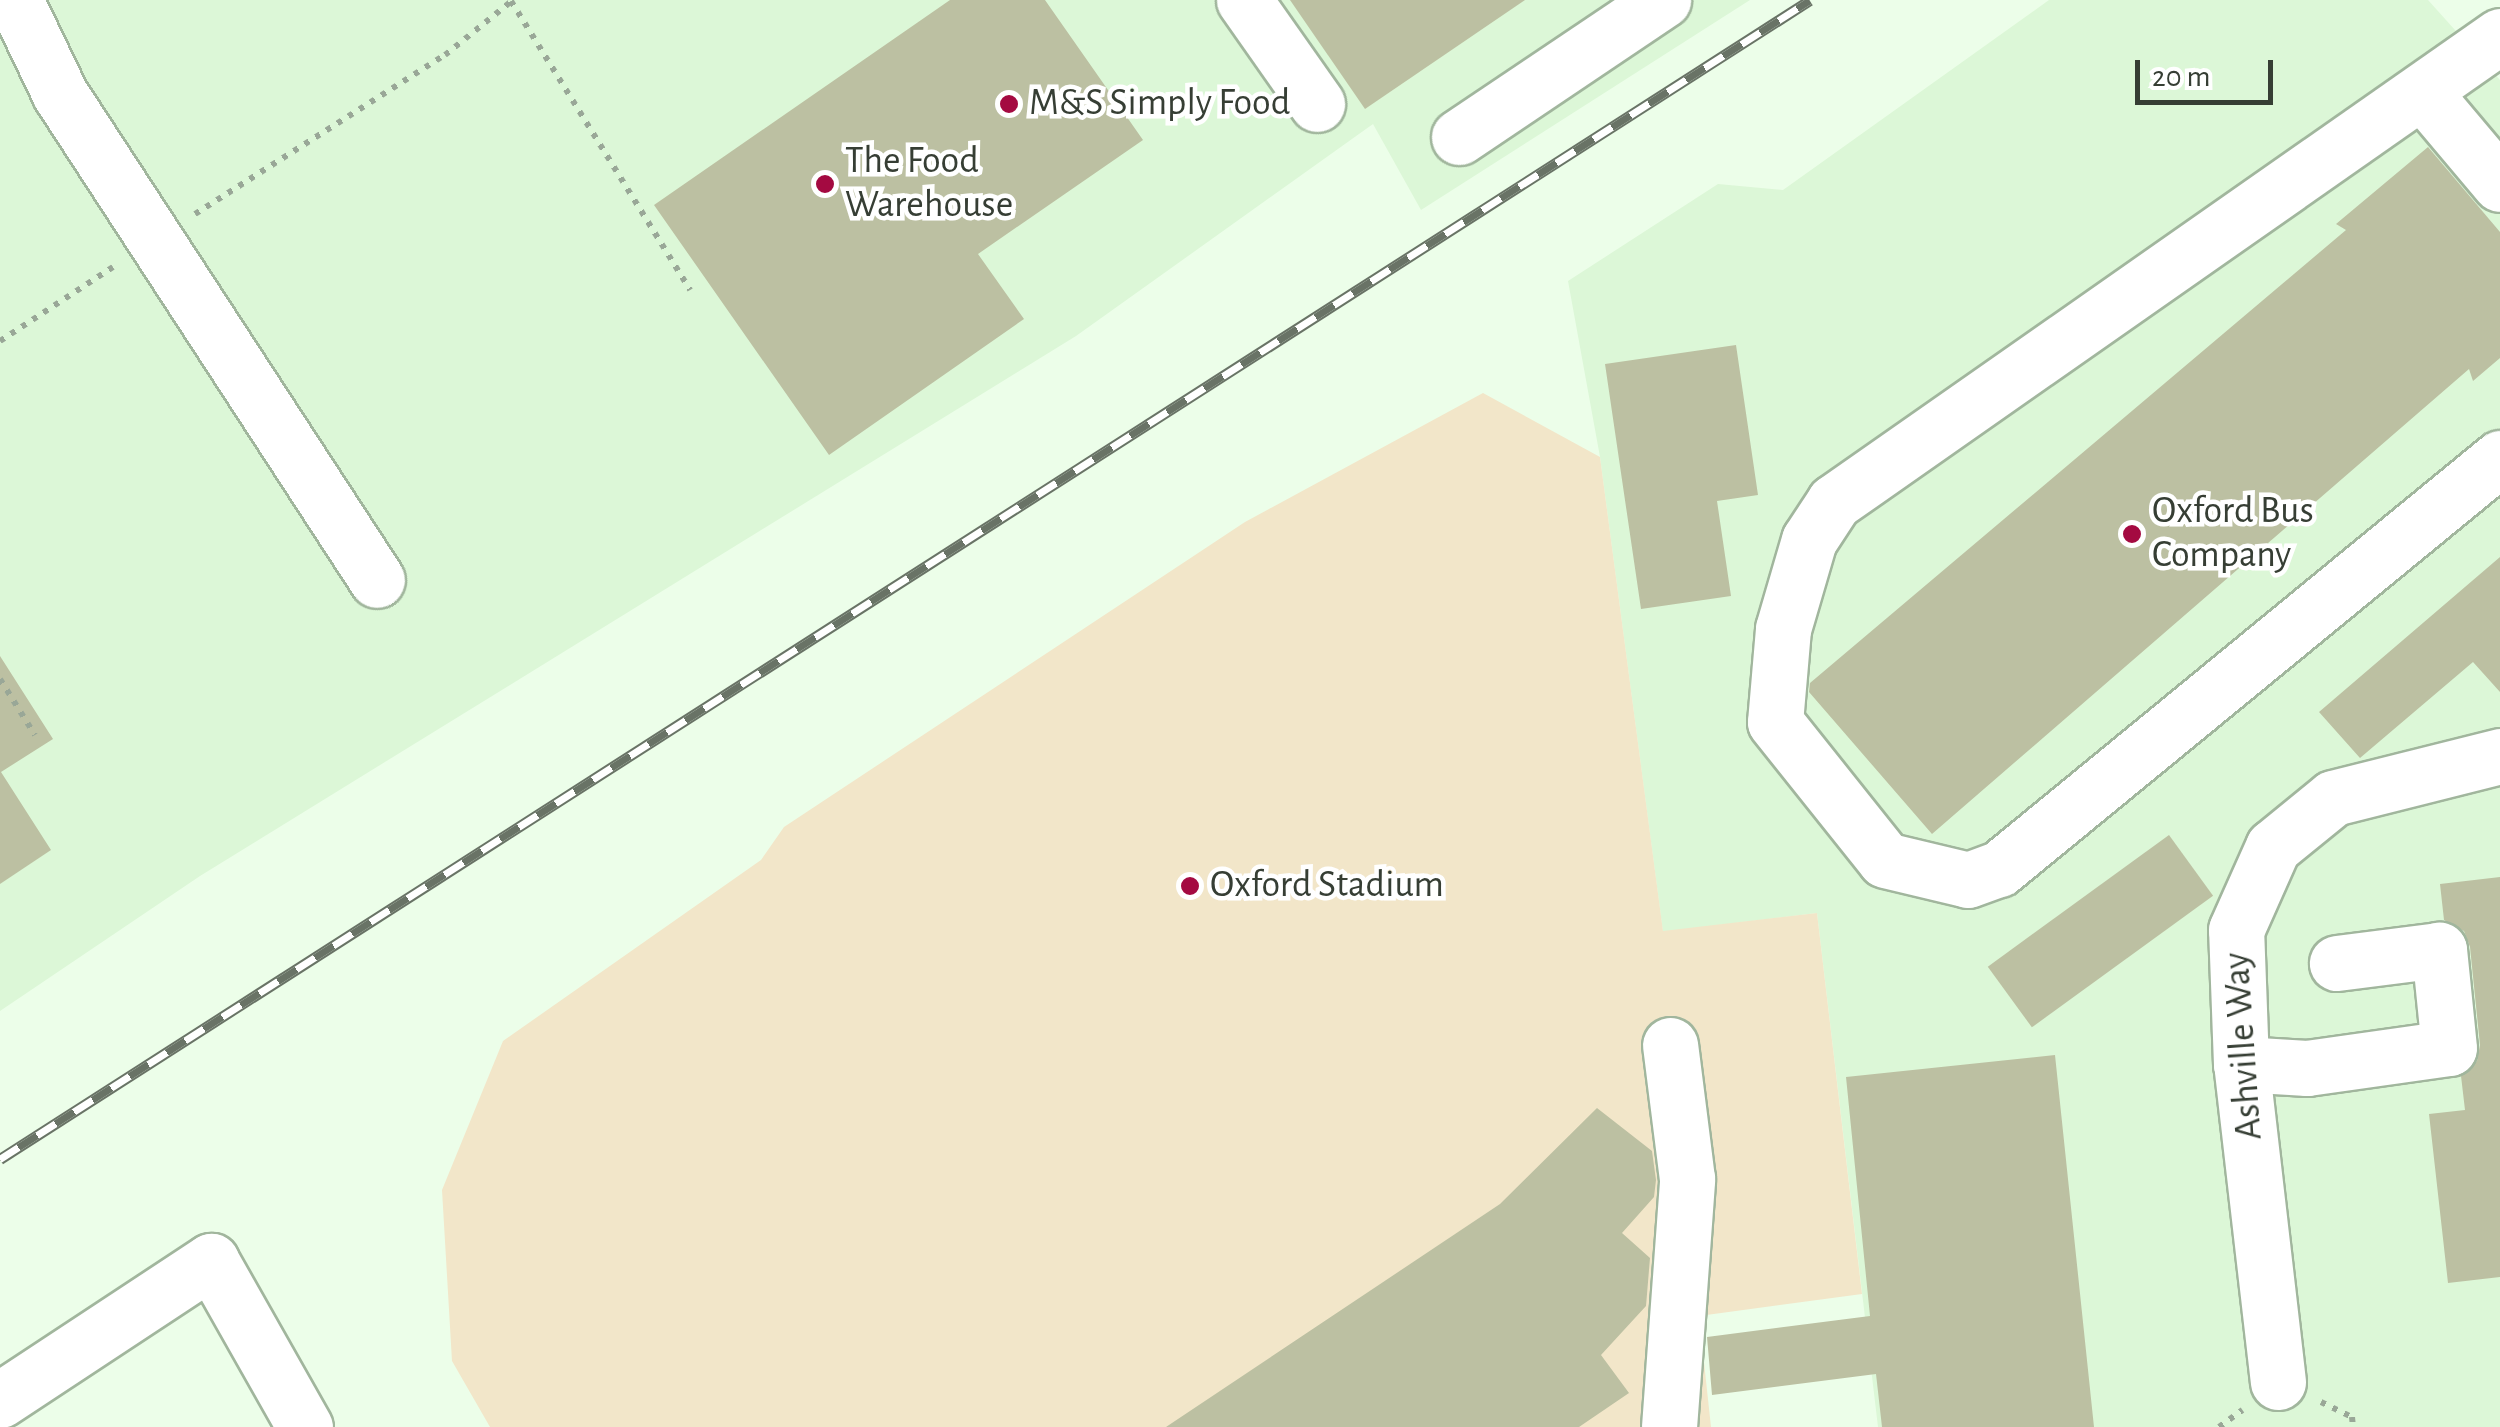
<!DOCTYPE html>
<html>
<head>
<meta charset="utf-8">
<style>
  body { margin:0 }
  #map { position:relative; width:2500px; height:1427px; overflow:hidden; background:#ecfee9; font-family:"Alegreya Sans",sans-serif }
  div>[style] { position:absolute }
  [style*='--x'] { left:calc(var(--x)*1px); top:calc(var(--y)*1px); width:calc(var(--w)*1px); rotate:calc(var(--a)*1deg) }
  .built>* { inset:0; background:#dcf7d7 }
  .green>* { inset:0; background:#f2e6c9 }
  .building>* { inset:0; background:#bcc0a2; transform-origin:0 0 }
  .path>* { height:6px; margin-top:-3px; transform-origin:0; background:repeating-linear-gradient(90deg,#99a797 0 5px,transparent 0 13px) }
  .roads { filter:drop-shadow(2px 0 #a1b69d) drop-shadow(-2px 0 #a1b69d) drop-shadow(0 2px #a1b69d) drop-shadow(0 -2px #a1b69d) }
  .minor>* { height:55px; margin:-27.5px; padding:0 27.5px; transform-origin:27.5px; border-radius:27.5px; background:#fff }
  .rail>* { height:11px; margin-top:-5.5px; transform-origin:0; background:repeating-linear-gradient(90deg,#fff 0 22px,#697366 0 44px); box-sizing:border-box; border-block:2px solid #697366 }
  .dots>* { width:28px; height:28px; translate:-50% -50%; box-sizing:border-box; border:5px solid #fff; border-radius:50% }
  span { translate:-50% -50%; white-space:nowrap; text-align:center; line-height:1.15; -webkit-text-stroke:9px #fff; paint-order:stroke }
  .poi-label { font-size:38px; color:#363e34 }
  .left { translate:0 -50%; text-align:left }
  .street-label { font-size:38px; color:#363e34 }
  .scale { position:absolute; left:2135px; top:60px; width:138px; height:45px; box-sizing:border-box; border:5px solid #363e34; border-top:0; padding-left:12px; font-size:30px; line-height:35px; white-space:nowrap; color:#363e34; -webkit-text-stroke:8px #fff; paint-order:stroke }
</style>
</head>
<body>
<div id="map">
  <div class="built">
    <i style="clip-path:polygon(0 0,1750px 0,1421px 210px,1373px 124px,1076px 336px,200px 876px,0 1011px)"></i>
    <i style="clip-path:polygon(2049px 0,2428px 0,2500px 80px,2500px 1427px,1878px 1427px,1817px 913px,1663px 932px,1600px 457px,1568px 281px,1718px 184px,1783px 190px)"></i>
  </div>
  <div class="green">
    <i style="clip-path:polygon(1483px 393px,1600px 457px,1663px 931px,1817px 913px,1862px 1294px,1699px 1316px,1711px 1427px,490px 1427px,452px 1361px,442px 1190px,503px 1041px,761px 860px,784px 827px,1245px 522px)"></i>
  </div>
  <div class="building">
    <i style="clip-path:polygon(950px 0,1045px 0,1143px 140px,978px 254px,1024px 319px,829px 455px,654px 205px)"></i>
    <i style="clip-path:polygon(1290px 0,1525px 0,1365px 109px)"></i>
    <i style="clip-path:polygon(2428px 147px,2500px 232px,2500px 358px,2473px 381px,2469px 369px,1932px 834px,1809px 692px,1810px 683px,2346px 230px,2336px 224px)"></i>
    <i style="clip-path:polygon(1736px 345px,1758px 495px,1717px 501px,1731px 596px,1641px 609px,1605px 364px)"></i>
    <i style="clip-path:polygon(2500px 557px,2500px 692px,2473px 662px,2360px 758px,2319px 712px)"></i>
    <i style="clip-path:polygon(0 656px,53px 739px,1px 772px,51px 850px,0 884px)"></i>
    <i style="left:2169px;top:835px;width:75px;height:224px;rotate:54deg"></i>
    <i style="clip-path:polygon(2500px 877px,2500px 1277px,2448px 1283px,2429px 1114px,2465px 1110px,2461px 1076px,2477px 1061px,2480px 1045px,2470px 947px,2464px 931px,2444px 920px,2440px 884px)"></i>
    <i style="clip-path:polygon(2055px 1055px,2094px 1427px,1882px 1427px,1876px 1374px,1712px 1395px,1707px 1337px,1870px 1316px,1846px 1077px)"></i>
    <i style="clip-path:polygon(1597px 1108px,1652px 1151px,1656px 1180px,1654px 1197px,1622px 1233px,1650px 1258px,1646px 1306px,1601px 1355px,1629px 1393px,1579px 1427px,1166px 1427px,1500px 1204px)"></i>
  </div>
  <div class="path">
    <i style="--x:511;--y:1;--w:340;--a:58.2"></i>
    <i style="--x:195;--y:214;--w:296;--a:-32.5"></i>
    <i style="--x:445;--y:55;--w:87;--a:-39"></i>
    <i style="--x:0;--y:341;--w:135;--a:-33.2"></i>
    <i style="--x:0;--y:679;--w:66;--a:58"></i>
    <i style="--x:2321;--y:1402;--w:34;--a:26"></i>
    <i style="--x:2352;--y:1417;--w:10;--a:84"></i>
    <i style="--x:2219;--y:1427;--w:29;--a:-36"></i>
  </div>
  <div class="roads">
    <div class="minor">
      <i style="--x:15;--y:0;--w:104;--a:64.4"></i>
      <i style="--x:60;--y:94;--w:580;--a:56.89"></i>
      <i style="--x:1244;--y:0;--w:127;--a:54.9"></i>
      <i style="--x:2500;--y:36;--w:813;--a:145.02"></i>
      <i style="--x:1834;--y:502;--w:45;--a:123.3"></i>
      <i style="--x:1809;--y:540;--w:93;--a:106.3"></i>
      <i style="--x:1783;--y:629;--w:93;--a:94.9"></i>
      <i style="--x:1775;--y:722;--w:176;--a:51.4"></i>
      <i style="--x:1885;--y:860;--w:85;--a:13.5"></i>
      <i style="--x:1968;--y:880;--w:33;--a:-20"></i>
      <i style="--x:1999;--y:869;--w:648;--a:-39.36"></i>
      <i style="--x:2425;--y:95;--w:116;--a:49.9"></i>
      <i style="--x:1459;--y:137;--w:246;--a:-33.9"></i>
      <i style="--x:2241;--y:1064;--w:66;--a:3.5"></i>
      <i style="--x:2307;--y:1068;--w:143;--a:-8"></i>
      <i style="--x:2449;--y:1048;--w:99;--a:-95.8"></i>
      <i style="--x:2439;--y:950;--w:103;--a:172.7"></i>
      <i style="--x:2278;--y:1382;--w:320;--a:-96.6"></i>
      <i style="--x:2241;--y:1064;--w:134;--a:-92.1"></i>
      <i style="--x:2236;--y:930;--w:91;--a:-66"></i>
      <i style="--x:2273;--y:847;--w:77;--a:-39.2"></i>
      <i style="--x:2333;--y:798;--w:172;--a:-14.1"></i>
      <i style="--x:0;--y:1400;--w:253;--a:-33.4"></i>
      <i style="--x:211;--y:1261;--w:191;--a:60.5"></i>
      <i style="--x:1669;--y:1427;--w:249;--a:-85.8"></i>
      <i style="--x:1687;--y:1179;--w:135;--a:-97.2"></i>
    </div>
  </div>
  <div class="rail">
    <i style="--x:0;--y:1159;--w:2149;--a:-32.63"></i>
  </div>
  <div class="dots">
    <i style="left:1009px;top:104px;background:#a40a41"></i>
    <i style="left:825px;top:184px;background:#a40a41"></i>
    <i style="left:2132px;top:534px;background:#a40a41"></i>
    <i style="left:1190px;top:886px;background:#a40a41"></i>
  </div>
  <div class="poi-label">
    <span class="left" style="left:1029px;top:104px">M&amp;S Simply Food</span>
    <span class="left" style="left:845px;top:184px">The Food<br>Warehouse</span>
    <span class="left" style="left:2152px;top:534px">Oxford Bus<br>Company</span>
    <span class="left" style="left:1210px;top:886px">Oxford Stadium</span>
  </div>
  <div class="street-label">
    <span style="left:2244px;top:1046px;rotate:-94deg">Ashville Way</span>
  </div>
  <div class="scale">20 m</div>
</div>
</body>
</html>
